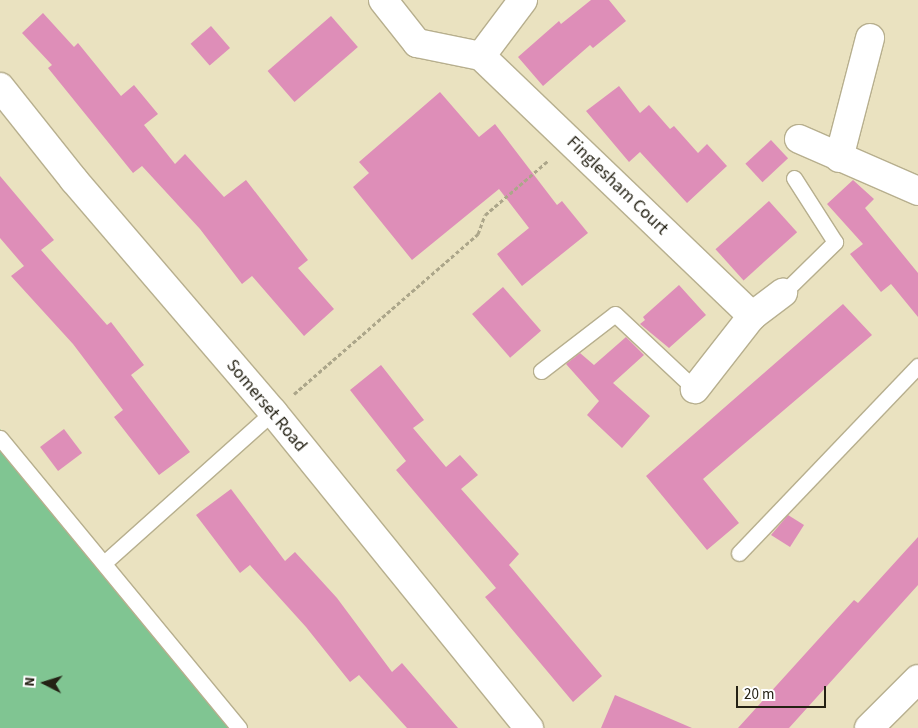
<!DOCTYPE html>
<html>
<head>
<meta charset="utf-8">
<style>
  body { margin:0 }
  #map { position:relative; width:918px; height:728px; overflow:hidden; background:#eae2c0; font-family:"Source Sans 3",sans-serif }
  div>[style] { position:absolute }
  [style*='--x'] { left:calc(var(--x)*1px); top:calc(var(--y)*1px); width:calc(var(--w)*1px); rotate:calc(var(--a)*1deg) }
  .green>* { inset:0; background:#80c592 }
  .building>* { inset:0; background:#de8eb8; transform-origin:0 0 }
  .path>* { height:3px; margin-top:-1.5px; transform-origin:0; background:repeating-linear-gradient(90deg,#aca68a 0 4px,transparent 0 6.5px) }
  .roads { filter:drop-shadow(1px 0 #b7af8e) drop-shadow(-1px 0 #b7af8e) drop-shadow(0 1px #b7af8e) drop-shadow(0 -1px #b7af8e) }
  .service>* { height:15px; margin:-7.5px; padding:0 7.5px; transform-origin:7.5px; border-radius:7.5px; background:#fff }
  .minor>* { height:28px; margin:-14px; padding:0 14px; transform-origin:14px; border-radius:14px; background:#fff }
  span { translate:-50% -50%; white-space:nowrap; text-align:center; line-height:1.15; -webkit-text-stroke:4.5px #fff; paint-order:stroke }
  .street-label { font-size:18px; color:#242114 }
  .north { position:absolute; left:20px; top:658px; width:50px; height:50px; -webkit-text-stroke:4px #fff; paint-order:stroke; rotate:275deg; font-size:14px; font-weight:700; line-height:20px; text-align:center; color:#242114 }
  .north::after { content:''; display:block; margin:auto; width:18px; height:22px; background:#242114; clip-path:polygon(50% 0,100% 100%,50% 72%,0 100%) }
  .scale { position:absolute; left:736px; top:686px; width:90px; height:22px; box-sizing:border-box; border:2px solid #242114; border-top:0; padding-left:6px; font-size:15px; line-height:18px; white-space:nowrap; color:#242114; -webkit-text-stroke:4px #fff; paint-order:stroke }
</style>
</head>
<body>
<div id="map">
  <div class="green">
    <i style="clip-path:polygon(0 429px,207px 686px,240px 728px,0 728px)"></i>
  </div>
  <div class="building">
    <i style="clip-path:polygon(591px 0,609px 0,626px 21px,593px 48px,590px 45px,543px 86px,518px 57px,559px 21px,561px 24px)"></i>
    <i style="clip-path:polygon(43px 13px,74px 47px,78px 43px,121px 96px,134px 85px,158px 114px,144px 125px,175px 164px,185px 154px,224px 197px,246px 180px,308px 260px,298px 268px,334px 309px,304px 336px,252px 276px,242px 284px,200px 229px,142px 166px,133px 173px,48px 68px,52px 65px,22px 33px)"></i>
    <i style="left:331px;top:16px;width:41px;height:84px;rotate:49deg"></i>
    <i style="left:211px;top:26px;width:29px;height:27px;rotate:49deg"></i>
    <i style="clip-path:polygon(619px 86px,640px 113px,649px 105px,670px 129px,674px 126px,698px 153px,707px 144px,727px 166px,687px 203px,640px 152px,629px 162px,586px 111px)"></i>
    <i style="clip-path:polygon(440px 92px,479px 137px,495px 124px,557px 205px,562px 201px,588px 233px,522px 286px,497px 254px,529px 228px,499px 189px,412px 260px,353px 187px,369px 173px,359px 162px)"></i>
    <i style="left:771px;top:140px;width:25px;height:35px;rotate:47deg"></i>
    <i style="clip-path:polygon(0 176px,54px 240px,41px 250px,107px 325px,111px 322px,144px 365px,131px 375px,190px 452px,159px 475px,114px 417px,123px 410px,73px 344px,11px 276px,24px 266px,0 238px)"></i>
    <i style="clip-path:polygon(853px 180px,874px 199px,865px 208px,918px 273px,918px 317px,891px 284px,881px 292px,850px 254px,863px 244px,827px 204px)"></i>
    <i style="left:769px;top:201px;width:42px;height:72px;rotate:48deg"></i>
    <i style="clip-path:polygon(679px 285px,706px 315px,669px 348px,640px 324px,645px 320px,643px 317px)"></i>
    <i style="left:503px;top:287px;width:58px;height:41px;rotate:49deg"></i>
    <i style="clip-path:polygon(843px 304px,872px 335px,703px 479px,739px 523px,707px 550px,646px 476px)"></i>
    <i style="clip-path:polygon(626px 337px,644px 355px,613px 383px,650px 416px,622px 448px,587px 415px,599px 401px,566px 364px,580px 353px,594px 365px)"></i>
    <i style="clip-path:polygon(381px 365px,424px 420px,413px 428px,446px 467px,460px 455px,478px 475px,461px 489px,519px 554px,509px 565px,602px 676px,573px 702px,485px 597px,496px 588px,396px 470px,406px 461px,350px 390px)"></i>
    <i style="left:64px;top:429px;width:30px;height:30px;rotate:53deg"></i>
    <i style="clip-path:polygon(231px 489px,285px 561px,295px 552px,337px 598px,392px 672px,402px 663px,458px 728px,407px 728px,359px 675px,350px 682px,306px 627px,250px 565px,240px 573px,196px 515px)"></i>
    <i style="clip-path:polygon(788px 515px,804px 525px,790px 547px,771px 535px)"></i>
    <i style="clip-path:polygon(918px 537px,918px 585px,789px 728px,738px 728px,854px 600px,858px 603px)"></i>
    <i style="clip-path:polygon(615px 695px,692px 728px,601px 728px)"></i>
  </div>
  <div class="path">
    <i style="--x:294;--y:394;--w:244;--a:-41"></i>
    <i style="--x:478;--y:234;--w:20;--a:-70"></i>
    <i style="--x:485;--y:215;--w:84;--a:-40.7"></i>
  </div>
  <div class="roads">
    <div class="service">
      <i style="--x:783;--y:293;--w:73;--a:-44.4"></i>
      <i style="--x:835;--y:242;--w:76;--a:-122.6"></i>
      <i style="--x:541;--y:371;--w:93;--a:-37.6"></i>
      <i style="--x:615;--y:314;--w:110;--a:43.2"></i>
      <i style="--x:0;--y:438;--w:376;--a:50.5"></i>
      <i style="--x:739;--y:553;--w:259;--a:-46.3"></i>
      <i style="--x:104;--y:563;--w:227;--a:-41.8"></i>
    </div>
    <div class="minor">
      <i style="--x:383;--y:0;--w:55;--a:51.7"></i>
      <i style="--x:417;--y:43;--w:65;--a:11.5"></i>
      <i style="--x:481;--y:56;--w:70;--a:-53.1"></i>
      <i style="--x:481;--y:56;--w:376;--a:43.8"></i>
      <i style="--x:752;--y:316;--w:93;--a:128"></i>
      <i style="--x:0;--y:87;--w:119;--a:51.5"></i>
      <i style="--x:74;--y:180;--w:306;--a:49.4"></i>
      <i style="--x:273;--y:412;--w:407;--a:51"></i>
      <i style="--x:799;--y:139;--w:130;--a:23.6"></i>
      <i style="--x:839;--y:158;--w:124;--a:-75.5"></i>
      <i style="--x:752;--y:316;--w:39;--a:-37"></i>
      <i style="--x:869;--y:728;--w:69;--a:-45"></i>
    </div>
  </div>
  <div class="street-label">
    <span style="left:617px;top:186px;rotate:44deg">Finglesham Court</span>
    <span style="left:266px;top:406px;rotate:50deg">Somerset Road</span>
  </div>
  <div class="north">N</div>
  <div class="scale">20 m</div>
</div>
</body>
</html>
